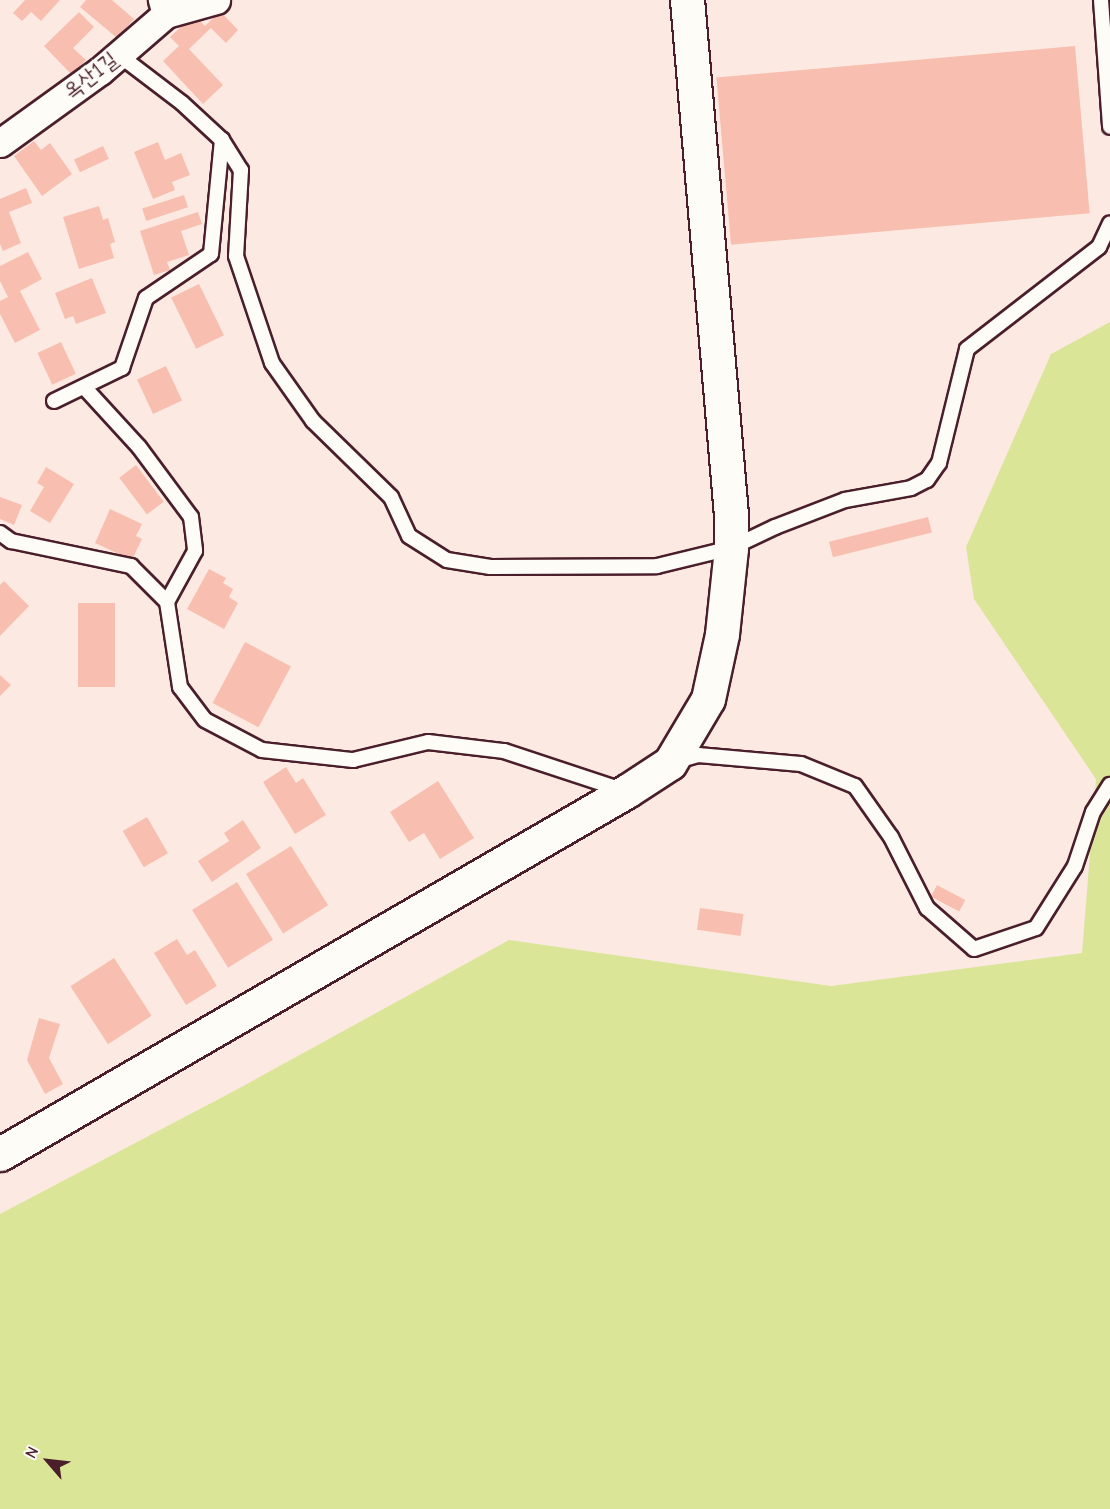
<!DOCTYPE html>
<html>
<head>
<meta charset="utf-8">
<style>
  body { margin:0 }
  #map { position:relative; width:1110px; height:1509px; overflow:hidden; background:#fceae2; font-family:"Comic Neue","Poor Story",sans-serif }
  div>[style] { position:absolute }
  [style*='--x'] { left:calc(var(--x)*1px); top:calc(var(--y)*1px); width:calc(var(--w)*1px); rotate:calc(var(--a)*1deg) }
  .green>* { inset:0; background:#dae597 }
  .building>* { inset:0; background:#f8bfb0; transform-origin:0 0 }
  .roads { filter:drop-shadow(2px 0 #4a1f2b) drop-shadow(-2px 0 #4a1f2b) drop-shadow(0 2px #4a1f2b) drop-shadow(0 -2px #4a1f2b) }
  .service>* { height:14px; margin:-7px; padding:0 7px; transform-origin:7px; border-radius:7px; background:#fdfcf7 }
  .minor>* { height:27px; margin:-13.5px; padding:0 13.5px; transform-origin:13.5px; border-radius:13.5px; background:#fdfcf7 }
  .tertiary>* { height:33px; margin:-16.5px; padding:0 16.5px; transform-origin:16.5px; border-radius:16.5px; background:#fdfcf7 }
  span { translate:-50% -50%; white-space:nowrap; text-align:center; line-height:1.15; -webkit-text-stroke:5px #fdfcf7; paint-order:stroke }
  .street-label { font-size:22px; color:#4a1f2b }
  .north { position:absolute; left:18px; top:1431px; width:60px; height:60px; -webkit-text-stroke:4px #fdfcf7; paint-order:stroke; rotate:298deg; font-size:16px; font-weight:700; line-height:24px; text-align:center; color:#4a1f2b }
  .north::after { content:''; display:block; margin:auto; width:21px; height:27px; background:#4a1f2b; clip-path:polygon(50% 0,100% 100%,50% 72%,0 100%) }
</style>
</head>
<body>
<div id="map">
  <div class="green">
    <i style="clip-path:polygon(1110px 322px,1110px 1509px,0 1509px,0 1214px,236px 1090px,509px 940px,831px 986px,1082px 953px,1096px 779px,974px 599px,966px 547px,1051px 354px)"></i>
  </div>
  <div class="building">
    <i style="clip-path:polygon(25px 0,60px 0,41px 21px,31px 12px,22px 21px,13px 13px)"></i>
    <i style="clip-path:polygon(86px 0,112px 0,134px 19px,117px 38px,80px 7px)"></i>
    <i style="clip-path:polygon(220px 11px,238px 30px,226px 43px,211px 28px,189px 49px,223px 85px,203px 104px,163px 61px,179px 46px,170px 37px,194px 15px,205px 26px)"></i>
    <i style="clip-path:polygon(79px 12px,94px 27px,73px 48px,86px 60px,72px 75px,44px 46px)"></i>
    <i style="left:1075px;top:46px;width:168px;height:360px;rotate:85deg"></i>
    <i style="clip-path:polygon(34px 141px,41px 150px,50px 143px,72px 174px,42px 196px,14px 156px)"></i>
    <i style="clip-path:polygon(158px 142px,165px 160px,181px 153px,190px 175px,172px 182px,175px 190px,153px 199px,134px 152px)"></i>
    <i style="left:103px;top:146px;width:14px;height:32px;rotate:65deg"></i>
    <i style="clip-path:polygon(26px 188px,32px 203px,9px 212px,21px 243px,3px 251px,0 244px,0 199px)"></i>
    <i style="left:184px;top:195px;width:13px;height:44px;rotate:72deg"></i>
    <i style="clip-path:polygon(99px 206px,103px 220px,108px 218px,115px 242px,110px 244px,114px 258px,79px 269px,63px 217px)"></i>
    <i style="clip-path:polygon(198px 212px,202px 224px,181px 231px,189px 255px,167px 262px,170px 270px,154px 275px,140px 231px)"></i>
    <i style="clip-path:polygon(28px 252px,42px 279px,20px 291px,40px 330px,15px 343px,0 314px,0 301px,8px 297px,0 281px,0 266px)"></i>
    <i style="clip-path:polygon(92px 278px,106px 313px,76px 324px,73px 316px,65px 319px,55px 293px)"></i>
    <i style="left:199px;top:284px;width:57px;height:31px;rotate:64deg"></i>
    <i style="left:61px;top:342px;width:35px;height:26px;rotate:65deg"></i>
    <i style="left:166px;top:366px;width:38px;height:32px;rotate:65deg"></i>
    <i style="left:136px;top:465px;width:46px;height:21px;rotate:53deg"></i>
    <i style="clip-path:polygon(46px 467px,74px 484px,50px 523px,30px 511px,44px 487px,37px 483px)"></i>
    <i style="clip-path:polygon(0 497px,22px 505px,14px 525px,0 519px)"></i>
    <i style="clip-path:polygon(110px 509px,142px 524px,136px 536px,142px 539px,132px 560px,95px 543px)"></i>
    <i style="left:928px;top:517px;width:16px;height:102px;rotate:76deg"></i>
    <i style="clip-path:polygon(209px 569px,226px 578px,223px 583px,233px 589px,229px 597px,238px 603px,224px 629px,187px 609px)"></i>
    <i style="clip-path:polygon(4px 581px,29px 606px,0 636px,0 585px)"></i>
    <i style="left:78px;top:603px;width:37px;height:84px"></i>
    <i style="left:245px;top:642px;width:52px;height:69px;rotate:28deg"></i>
    <i style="clip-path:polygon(0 675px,11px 685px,0 696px)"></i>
    <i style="clip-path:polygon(286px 767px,296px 783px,303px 778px,326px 815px,295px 834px,263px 782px)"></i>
    <i style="clip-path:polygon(438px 781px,474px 838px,440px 859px,424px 833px,409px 842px,390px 812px)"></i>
    <i style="left:147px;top:817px;width:42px;height:28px;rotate:60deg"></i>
    <i style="clip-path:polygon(243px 820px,261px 848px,212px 882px,198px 861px,229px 841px,224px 833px)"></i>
    <i style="left:291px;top:846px;width:70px;height:53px;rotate:58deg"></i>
    <i style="left:237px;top:882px;width:68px;height:53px;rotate:58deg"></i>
    <i style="left:937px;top:885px;width:32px;height:13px;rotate:28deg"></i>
    <i style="left:700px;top:908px;width:44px;height:22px;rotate:8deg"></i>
    <i style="clip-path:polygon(177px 939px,187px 955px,195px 950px,217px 986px,186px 1005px,154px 953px)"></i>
    <i style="left:114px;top:958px;width:69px;height:52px;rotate:57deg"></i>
    <i style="clip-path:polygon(39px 1018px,60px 1024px,49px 1058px,63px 1084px,45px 1094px,27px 1060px)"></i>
  </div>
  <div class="roads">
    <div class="service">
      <i style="--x:1101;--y:0;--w:127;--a:85.9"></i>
      <i style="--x:222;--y:140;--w:36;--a:58"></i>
      <i style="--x:241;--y:170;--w:86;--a:93.3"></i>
      <i style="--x:236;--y:256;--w:113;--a:71.4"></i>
      <i style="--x:272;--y:363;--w:71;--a:54.7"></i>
      <i style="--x:313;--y:421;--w:109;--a:44.3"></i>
      <i style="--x:391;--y:497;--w:43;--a:65.2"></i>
      <i style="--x:409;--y:536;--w:45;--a:32.3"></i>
      <i style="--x:447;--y:560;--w:44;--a:9.2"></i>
      <i style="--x:490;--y:567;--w:167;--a:-0.3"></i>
      <i style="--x:657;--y:566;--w:76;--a:-13.7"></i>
      <i style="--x:731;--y:548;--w:49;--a:-25.5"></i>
      <i style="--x:775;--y:527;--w:75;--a:-21.1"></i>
      <i style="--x:845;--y:500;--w:67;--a:-10.3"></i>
      <i style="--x:911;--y:488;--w:18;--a:-27"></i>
      <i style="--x:927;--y:480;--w:21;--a:-55"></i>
      <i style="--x:939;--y:463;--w:117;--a:-76.2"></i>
      <i style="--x:967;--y:349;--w:167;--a:-37.7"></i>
      <i style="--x:1099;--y:247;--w:26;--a:-65"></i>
      <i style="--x:84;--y:387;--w:81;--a:47.5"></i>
      <i style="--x:139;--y:447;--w:87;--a:53.4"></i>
      <i style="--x:191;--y:517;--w:34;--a:83"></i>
      <i style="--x:195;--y:551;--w:58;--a:118.8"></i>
      <i style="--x:54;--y:401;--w:76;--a:-25.9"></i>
      <i style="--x:122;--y:368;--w:74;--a:-71.1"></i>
      <i style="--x:146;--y:298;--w:78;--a:-34.1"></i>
      <i style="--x:211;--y:254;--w:115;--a:-84.5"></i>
      <i style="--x:222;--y:140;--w:54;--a:-137.2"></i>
      <i style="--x:182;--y:103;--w:79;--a:-142.7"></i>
      <i style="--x:0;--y:533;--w:14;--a:36"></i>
      <i style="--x:11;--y:541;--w:123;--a:11.8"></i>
      <i style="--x:131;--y:566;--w:51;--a:45"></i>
      <i style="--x:167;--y:602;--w:86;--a:81.3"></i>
      <i style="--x:180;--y:687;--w:41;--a:52.9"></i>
      <i style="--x:205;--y:720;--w:64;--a:27.8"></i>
      <i style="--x:262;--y:750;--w:92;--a:6.3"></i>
      <i style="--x:353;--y:760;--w:77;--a:-13.5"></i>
      <i style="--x:428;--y:742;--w:77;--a:6.8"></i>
      <i style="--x:504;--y:751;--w:124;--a:18.3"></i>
      <i style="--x:677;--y:761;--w:22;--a:-16"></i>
      <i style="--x:698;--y:755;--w:103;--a:5"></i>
      <i style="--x:801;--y:764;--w:58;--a:22.2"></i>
      <i style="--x:855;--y:786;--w:62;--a:54.8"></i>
      <i style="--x:891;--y:837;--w:80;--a:63.1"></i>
      <i style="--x:927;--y:908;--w:62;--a:41.1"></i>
      <i style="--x:974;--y:949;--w:65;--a:-18.7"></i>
      <i style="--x:1036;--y:928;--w:73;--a:-57.8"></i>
      <i style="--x:1075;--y:866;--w:57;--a:-71.6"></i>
      <i style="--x:1093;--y:812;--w:32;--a:-58"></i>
    </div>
    <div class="minor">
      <i style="--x:166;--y:14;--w:52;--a:-15.6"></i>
      <i style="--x:0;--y:143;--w:123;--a:-35.8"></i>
      <i style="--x:100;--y:71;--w:87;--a:-40.8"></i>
      <i style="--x:166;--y:14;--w:15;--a:-106"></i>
    </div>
    <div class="tertiary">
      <i style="--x:0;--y:1154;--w:724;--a:-30.07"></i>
      <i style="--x:627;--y:791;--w:51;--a:-33.1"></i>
      <i style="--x:670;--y:763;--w:74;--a:-59.3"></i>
      <i style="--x:708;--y:699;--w:66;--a:-77.8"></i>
      <i style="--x:722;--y:634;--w:86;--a:-84"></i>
      <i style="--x:731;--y:548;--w:33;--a:-90"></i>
      <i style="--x:731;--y:515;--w:517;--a:-94.88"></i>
    </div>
  </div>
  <div class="street-label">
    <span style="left:91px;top:76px;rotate:-38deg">옥산1길</span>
  </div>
  <div class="north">N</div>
</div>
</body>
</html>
